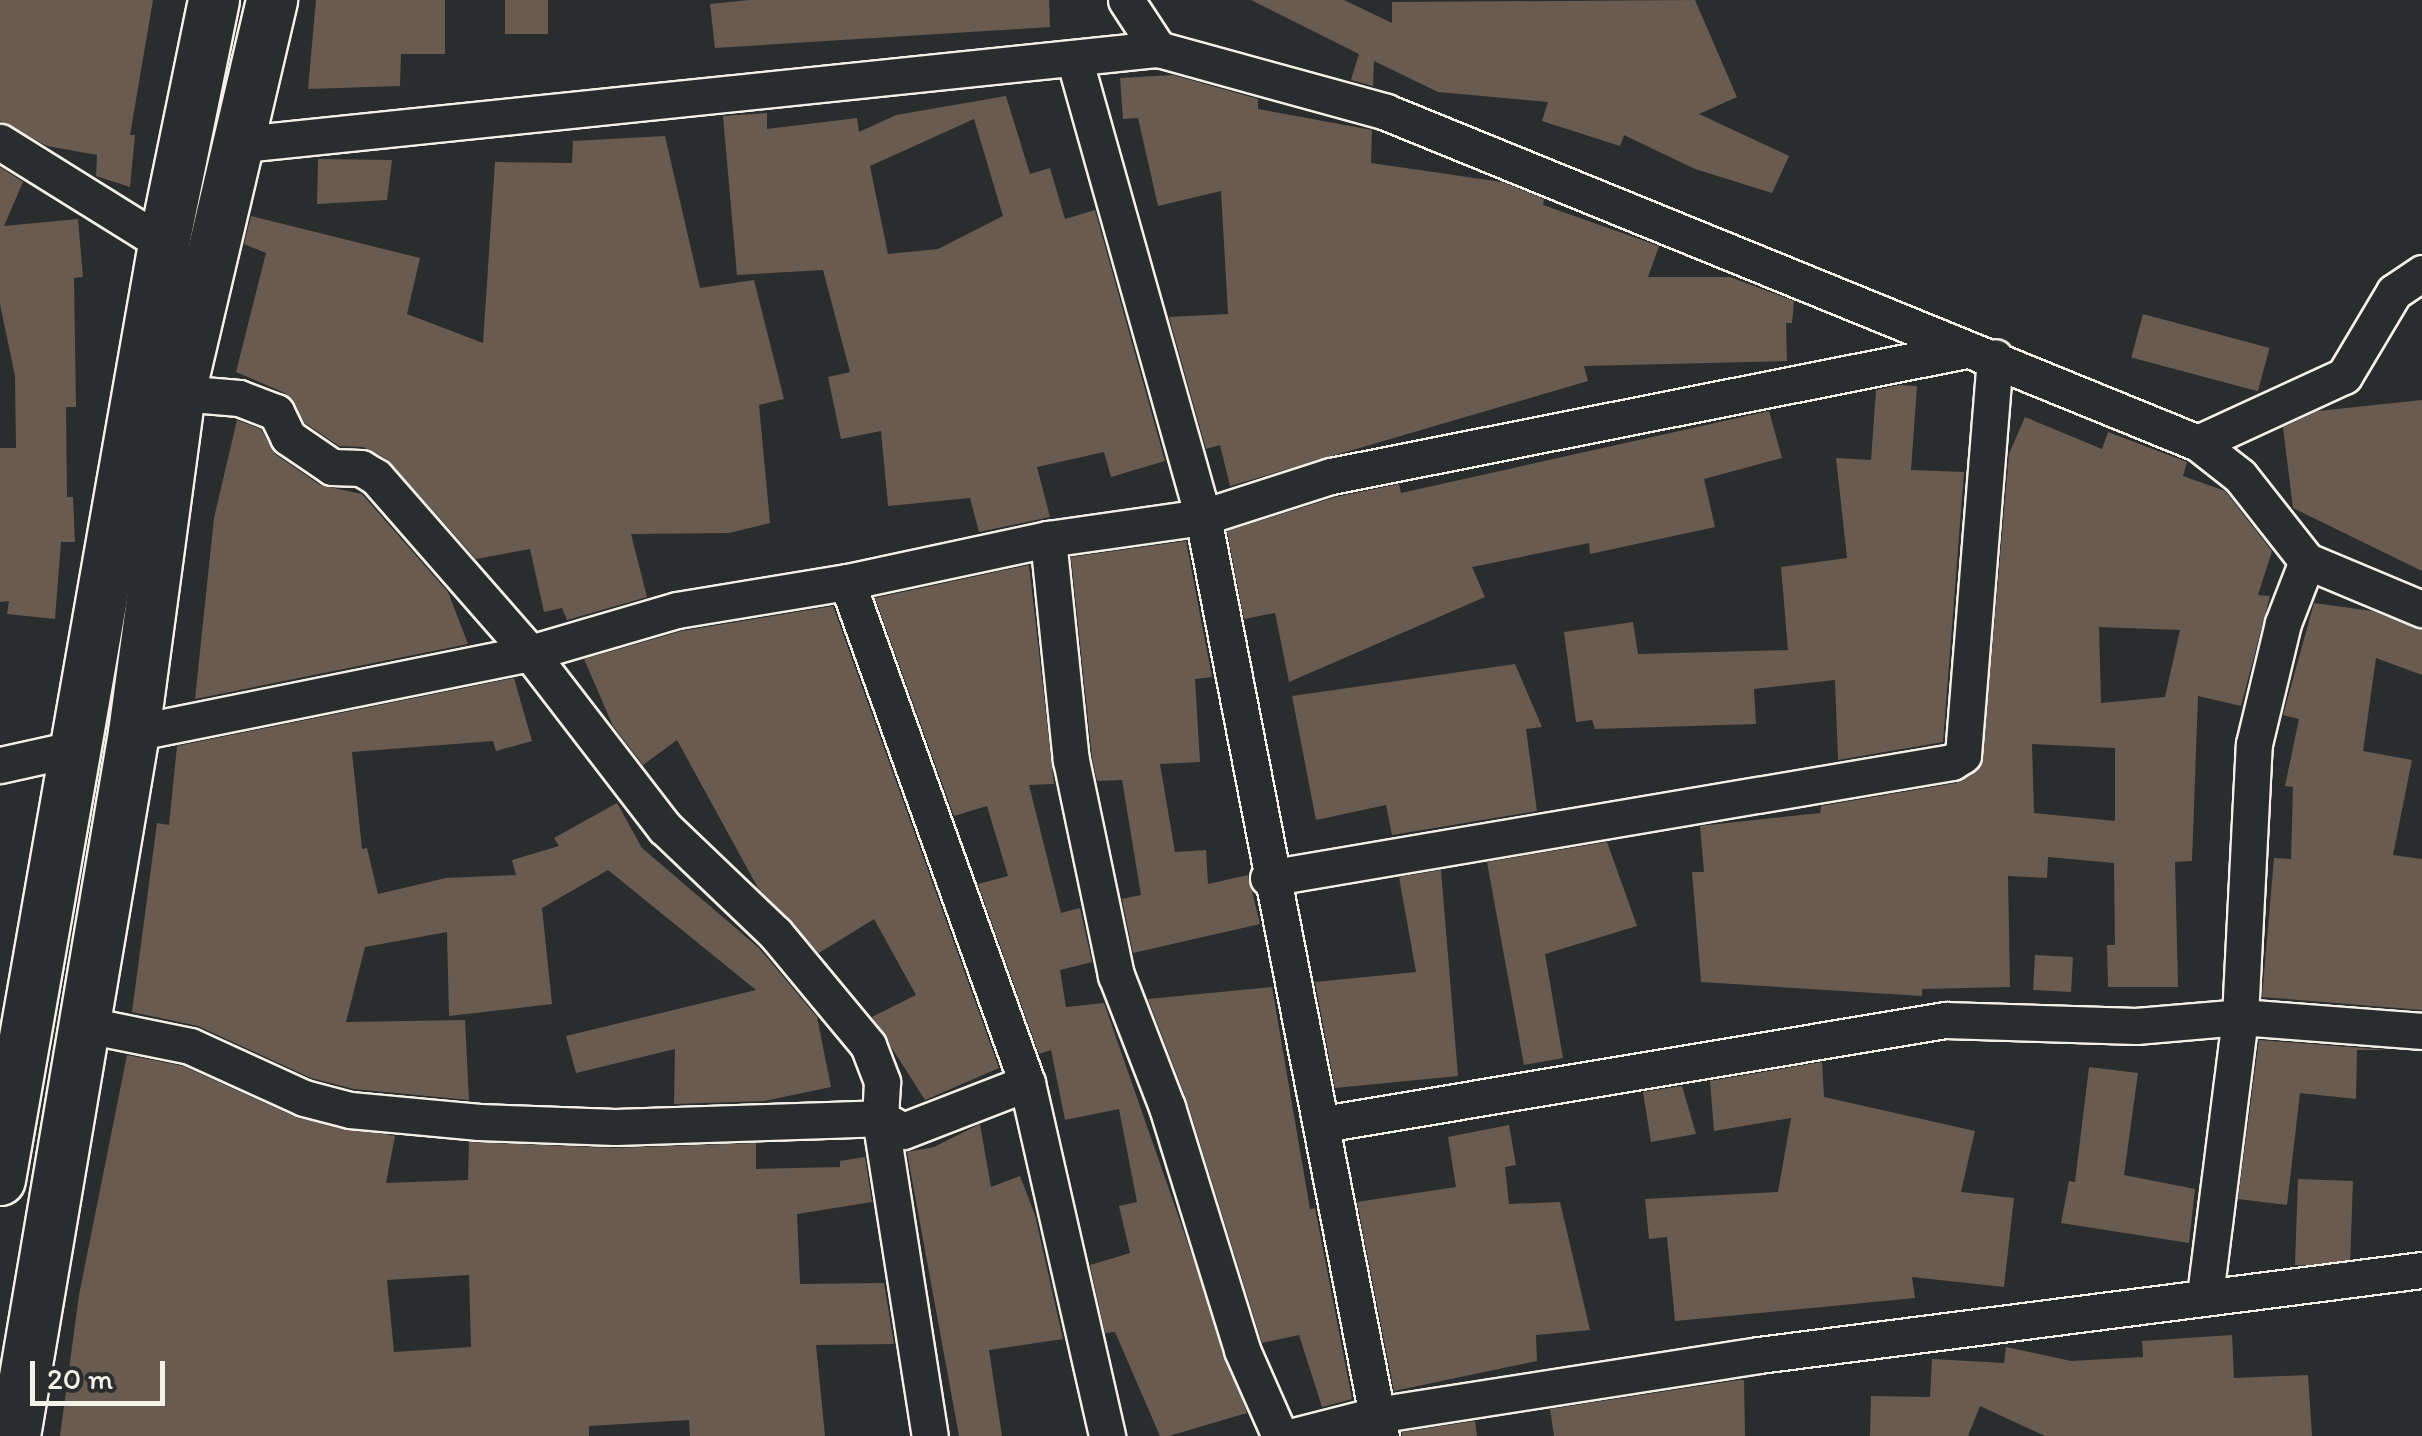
<!DOCTYPE html>
<html>
<head>
<meta charset="utf-8">
<style>
  body { margin:0 }
  #map { position:relative; width:2422px; height:1436px; overflow:hidden; background:#2a2d2e; font-family:Itim,sans-serif }
  div>[style] { position:absolute }
  [style*='--x'] { left:calc(var(--x)*1px); top:calc(var(--y)*1px); width:calc(var(--w)*1px); rotate:calc(var(--a)*1deg) }
  .building>* { inset:0; background:#695b50; transform-origin:0 0 }
  .roads { filter:drop-shadow(2px 0 #f4f1e8) drop-shadow(-2px 0 #f4f1e8) drop-shadow(0 2px #f4f1e8) drop-shadow(0 -2px #f4f1e8) }
  .minor>* { height:35px; margin:-17.5px; padding:0 17.5px; transform-origin:17.5px; border-radius:17.5px; background:#2a2d2e }
  .secondary>* { height:50px; margin:-25px; padding:0 25px; transform-origin:25px; border-radius:25px; background:#2a2d2e }
  span { translate:-50% -50%; white-space:nowrap; text-align:center; line-height:1.15; -webkit-text-stroke:10px #2a2d2e; paint-order:stroke }
  .scale { position:absolute; left:30px; top:1361px; width:135px; height:45px; box-sizing:border-box; border:5px solid #f4f1e8; border-top:0; padding-left:12px; font-size:30px; line-height:35px; white-space:nowrap; color:#f4f1e8; -webkit-text-stroke:8px #2a2d2e; paint-order:stroke }
</style>
</head>
<body>
<div id="map">
  <div class="building">
    <i style="clip-path:polygon(0 0,153px 0,130px 135px,135px 135px,130px 187px,96px 176px,97px 155px,47px 146px,0 121px)"></i>
    <i style="clip-path:polygon(316px 0,445px 0,445px 54px,401px 54px,400px 86px,308px 89px)"></i>
    <i style="left:505px;top:0;width:43px;height:34px"></i>
    <i style="clip-path:polygon(749px 0,1049px 0,1050px 27px,715px 48px,710px 4px)"></i>
    <i style="clip-path:polygon(1251px 0,1344px 0,1392px 23px,1392px 2px,1695px 0,1737px 97px,1699px 114px,1789px 156px,1772px 193px,1695px 169px,1624px 135px,1620px 146px,1542px 121px,1548px 102px,1438px 92px,1374px 61px,1373px 86px,1351px 80px,1359px 54px)"></i>
    <i style="clip-path:polygon(1173px 75px,1258px 99px,1258px 109px,1372px 130px,1371px 163px,1502px 182px,1544px 199px,1543px 205px,1659px 246px,1648px 277px,1730px 277px,1794px 301px,1792px 323px,1786px 323px,1787px 361px,1584px 366px,1588px 381px,1230px 486px,1220px 445px,1206px 449px,1169px 317px,1228px 314px,1221px 191px,1158px 206px,1138px 118px,1123px 119px,1120px 78px)"></i>
    <i style="clip-path:polygon(evenodd,1006px 96px,1030px 174px,1050px 168px,1065px 219px,1095px 210px,1165px 461px,1111px 477px,1104px 452px,1037px 467px,1050px 517px,979px 532px,970px 498px,888px 506px,881px 431px,841px 439px,828px 377px,850px 372px,823px 270px,737px 275px,723px 116px,767px 113px,767px 129px,857px 118px,859px 132px,896px 115px,1006px 96px,974px 119px,1003px 216px,938px 249px,888px 254px,870px 166px,974px 119px)"></i>
    <i style="clip-path:polygon(665px 136px,700px 288px,754px 280px,784px 399px,759px 405px,770px 523px,729px 533px,631px 534px,647px 597px,567px 620px,562px 608px,544px 612px,530px 549px,476px 559px,387px 459px,363px 447px,339px 446px,305px 423px,285px 393px,236px 372px,266px 253px,244px 244px,251px 216px,420px 258px,407px 314px,483px 343px,495px 162px,572px 163px,573px 141px)"></i>
    <i style="clip-path:polygon(318px 159px,392px 160px,387px 200px,317px 204px)"></i>
    <i style="clip-path:polygon(0 167px,23px 182px,4px 226px,78px 219px,83px 277px,74px 278px,76px 407px,66px 407px,67px 497px,73px 497px,75px 542px,61px 542px,55px 619px,7px 614px,9px 601px,0 602px,0 448px,16px 448px,15px 376px,0 304px)"></i>
    <i style="left:2143px;top:314px;width:131px;height:45px;rotate:15deg"></i>
    <i style="clip-path:polygon(1900px 385px,1917px 386px,1911px 470px,1964px 472px,1943px 742px,1838px 760px,1835px 680px,1754px 689px,1756px 724px,1595px 729px,1592px 720px,1576px 722px,1564px 632px,1633px 622px,1638px 654px,1788px 650px,1781px 567px,1847px 558px,1836px 458px,1871px 460px,1876px 390px)"></i>
    <i style="clip-path:polygon(2422px 400px,2422px 571px,2293px 508px,2283px 427px,2318px 411px)"></i>
    <i style="clip-path:polygon(1769px 411px,1782px 458px,1704px 479px,1715px 527px,1590px 554px,1589px 543px,1472px 567px,1485px 597px,1289px 682px,1275px 613px,1244px 619px,1227px 531px,1336px 497px,1399px 484px,1401px 493px)"></i>
    <i style="clip-path:polygon(evenodd,2025px 417px,2102px 449px,2108px 432px,2187px 462px,2183px 476px,2225px 491px,2272px 551px,2258px 595px,2270px 596px,2241px 706px,2198px 696px,2192px 861px,2175px 862px,2178px 987px,2108px 987px,2107px 945px,2115px 945px,2114px 863px,2048px 857px,2047px 878px,2008px 876px,2010px 987px,1922px 989px,1922px 996px,1701px 982px,1692px 872px,1704px 872px,1700px 826px,1820px 813px,1821px 806px,1956px 783px,1982px 765px,2009px 454px,2025px 417px,2099px 627px,2180px 630px,2165px 697px,2101px 703px,2099px 627px,2025px 417px,2032px 744px,2115px 748px,2115px 821px,2034px 813px,2032px 744px)"></i>
    <i style="clip-path:polygon(237px 420px,261px 429px,275px 454px,320px 485px,362px 494px,448px 592px,468px 644px,195px 699px,214px 518px)"></i>
    <i style="clip-path:polygon(1186px 541px,1212px 677px,1195px 679px,1200px 762px,1160px 764px,1175px 852px,1206px 850px,1208px 884px,1248px 875px,1260px 924px,1133px 953px,1122px 899px,1141px 895px,1122px 780px,1097px 781px,1092px 757px,1071px 557px)"></i>
    <i style="clip-path:polygon(1029px 565px,1054px 784px,1029px 785px,1061px 913px,1080px 908px,1092px 962px,1060px 970px,1066px 1007px,1104px 1003px,1247px 1413px,1169px 1436px,1160px 1436px,1115px 1332px,1105px 1333px,1090px 1265px,1130px 1253px,1119px 1206px,1137px 1202px,1119px 1109px,1065px 1120px,1051px 1050px,1039px 1054px,978px 884px,1008px 876px,987px 806px,954px 816px,875px 598px)"></i>
    <i style="clip-path:polygon(2314px 603px,2372px 611px,2422px 630px,2422px 675px,2376px 658px,2363px 751px,2412px 760px,2393px 855px,2422px 859px,2422px 1010px,2262px 997px,2274px 858px,2291px 859px,2293px 787px,2285px 786px,2299px 719px,2283px 715px)"></i>
    <i style="clip-path:polygon(833px 606px,999px 1068px,925px 1100px,872px 1017px,916px 995px,874px 919px,819px 953px,758px 888px,677px 740px,643px 765px,613px 726px,584px 659px,682px 631px)"></i>
    <i style="clip-path:polygon(1515px 664px,1542px 727px,1526px 729px,1537px 811px,1392px 835px,1386px 805px,1316px 820px,1292px 696px)"></i>
    <i style="clip-path:polygon(514px 678px,532px 741px,496px 751px,493px 741px,352px 752px,362px 849px,367px 848px,378px 894px,446px 878px,516px 875px,512px 860px,559px 846px,554px 838px,617px 803px,642px 848px,759px 948px,817px 1017px,831px 1087px,764px 1101px,674px 1104px,675px 1049px,576px 1073px,566px 1036px,756px 990px,608px 870px,542px 908px,552px 1004px,449px 1016px,447px 932px,365px 947px,346px 1022px,465px 1020px,469px 1100px,354px 1089px,311px 1078px,198px 1026px,132px 1012px,157px 823px,169px 825px,177px 746px)"></i>
    <i style="clip-path:polygon(1607px 842px,1637px 926px,1545px 954px,1563px 1058px,1524px 1065px,1487px 862px)"></i>
    <i style="clip-path:polygon(1441px 870px,1458px 1076px,1335px 1088px,1315px 982px,1416px 972px,1399px 877px)"></i>
    <i style="left:2035px;top:955px;width:38px;height:35px;rotate:3deg"></i>
    <i style="clip-path:polygon(1272px 987px,1310px 1209px,1315px 1208px,1352px 1399px,1322px 1407px,1299px 1335px,1262px 1343px,1187px 1101px,1148px 999px)"></i>
    <i style="clip-path:polygon(2259px 1040px,2388px 1050px,2357px 1050px,2356px 1099px,2300px 1093px,2287px 1205px,2238px 1199px)"></i>
    <i style="clip-path:polygon(evenodd,127px 1055px,183px 1066px,298px 1118px,395px 1136px,386px 1183px,468px 1180px,469px 1142px,614px 1148px,756px 1143px,756px 1169px,840px 1167px,840px 1161px,865px 1157px,872px 1202px,797px 1214px,800px 1284px,884px 1283px,894px 1344px,816px 1345px,825px 1436px,690px 1436px,689px 1420px,589px 1426px,589px 1436px,60px 1436px,79px 1295px,127px 1055px,469px 1275px,471px 1347px,394px 1352px,387px 1280px,469px 1275px)"></i>
    <i style="clip-path:polygon(1822px 1062px,1824px 1097px,1975px 1131px,1961px 1192px,2014px 1198px,2004px 1287px,1912px 1277px,1915px 1298px,1675px 1321px,1667px 1237px,1649px 1239px,1645px 1199px,1778px 1192px,1791px 1118px,1714px 1131px,1710px 1081px)"></i>
    <i style="clip-path:polygon(2089px 1067px,2138px 1073px,2124px 1175px,2195px 1189px,2189px 1243px,2061px 1223px,2069px 1181px,2075px 1182px)"></i>
    <i style="clip-path:polygon(1682px 1086px,1696px 1134px,1651px 1142px,1643px 1092px)"></i>
    <i style="clip-path:polygon(980px 1124px,991px 1187px,1020px 1176px,1035px 1215px,1063px 1339px,989px 1350px,1002px 1436px,959px 1436px,907px 1152px,934px 1147px)"></i>
    <i style="clip-path:polygon(1509px 1125px,1516px 1165px,1505px 1167px,1509px 1204px,1560px 1202px,1590px 1330px,1536px 1335px,1537px 1361px,1394px 1391px,1357px 1202px,1456px 1187px,1448px 1137px)"></i>
    <i style="left:2298px;top:1179px;width:55px;height:86px;rotate:2deg"></i>
    <i style="clip-path:polygon(2232px 1335px,2234px 1378px,2308px 1375px,2312px 1436px,2045px 1436px,1980px 1406px,1968px 1436px,1870px 1436px,1871px 1396px,1930px 1397px,1932px 1359px,2004px 1363px,2006px 1347px,2071px 1361px,2143px 1357px,2142px 1341px)"></i>
    <i style="clip-path:polygon(1739px 1380px,1744px 1380px,1745px 1436px,1554px 1436px,1550px 1409px)"></i>
    <i style="clip-path:polygon(1475px 1421px,1477px 1436px,1402px 1436px,1402px 1432px)"></i>
  </div>
  <div class="roads">
    <div class="minor">
      <i style="--x:1126;--y:0;--w:59;--a:56.9"></i>
      <i style="--x:1074;--y:58;--w:477;--a:74.3"></i>
      <i style="--x:1203;--y:517;--w:936;--a:79.04"></i>
      <i style="--x:0;--y:142;--w:193;--a:31.9"></i>
      <i style="--x:243;--y:144;--w:920;--a:-5.93"></i>
      <i style="--x:1158;--y:49;--w:237;--a:15.4"></i>
      <i style="--x:1386;--y:112;--w:877;--a:22.18"></i>
      <i style="--x:2198;--y:443;--w:53;--a:38.2"></i>
      <i style="--x:2240;--y:476;--w:108;--a:51.8"></i>
      <i style="--x:2307;--y:561;--w:125;--a:22.7"></i>
      <i style="--x:180;--y:393;--w:59;--a:4.8"></i>
      <i style="--x:239;--y:398;--w:40;--a:21"></i>
      <i style="--x:276;--y:412;--w:28;--a:64"></i>
      <i style="--x:288;--y:437;--w:53;--a:34.3"></i>
      <i style="--x:332;--y:467;--w:29;--a:2"></i>
      <i style="--x:361;--y:468;--w:17;--a:31"></i>
      <i style="--x:376;--y:477;--w:234;--a:48.8"></i>
      <i style="--x:530;--y:653;--w:221;--a:52.4"></i>
      <i style="--x:665;--y:828;--w:152;--a:43.7"></i>
      <i style="--x:775;--y:933;--w:146;--a:50.3"></i>
      <i style="--x:868;--y:1045;--w:40;--a:69"></i>
      <i style="--x:882;--y:1082;--w:36;--a:93"></i>
      <i style="--x:880;--y:1118;--w:322;--a:81.1"></i>
      <i style="--x:2198;--y:443;--w:161;--a:-24.7"></i>
      <i style="--x:2344;--y:376;--w:98;--a:-59.2"></i>
      <i style="--x:2394;--y:292;--w:34;--a:-34"></i>
      <i style="--x:1048;--y:539;--w:222;--a:84.1"></i>
      <i style="--x:1071;--y:760;--w:220;--a:78.2"></i>
      <i style="--x:1116;--y:975;--w:142;--a:68.9"></i>
      <i style="--x:1167;--y:1107;--w:254;--a:72.8"></i>
      <i style="--x:1242;--y:1350;--w:94;--a:66.2"></i>
      <i style="--x:847;--y:582;--w:532;--a:70.24"></i>
      <i style="--x:1027;--y:1083;--w:362;--a:77.2"></i>
      <i style="--x:134;--y:733;--w:404;--a:-11.4"></i>
      <i style="--x:530;--y:653;--w:153;--a:-16.3"></i>
      <i style="--x:677;--y:610;--w:172;--a:-9.4"></i>
      <i style="--x:847;--y:582;--w:206;--a:-12.1"></i>
      <i style="--x:1048;--y:539;--w:157;--a:-8.1"></i>
      <i style="--x:1203;--y:517;--w:134;--a:-17.8"></i>
      <i style="--x:1331;--y:476;--w:647;--a:-11.22"></i>
      <i style="--x:0;--y:765;--w:83;--a:-12.5"></i>
      <i style="--x:1268;--y:878;--w:694;--a:-9.63"></i>
      <i style="--x:1952;--y:762;--w:13;--a:-32"></i>
      <i style="--x:1963;--y:755;--w:399;--a:-85.4"></i>
      <i style="--x:82;--y:1024;--w:110;--a:11.5"></i>
      <i style="--x:190;--y:1046;--w:125;--a:24.5"></i>
      <i style="--x:304;--y:1098;--w:48;--a:14.6"></i>
      <i style="--x:350;--y:1110;--w:130;--a:5.3"></i>
      <i style="--x:479;--y:1122;--w:136;--a:2.1"></i>
      <i style="--x:615;--y:1127;--w:265;--a:-1.9"></i>
      <i style="--x:880;--y:1118;--w:26;--a:29"></i>
      <i style="--x:903;--y:1131;--w:133;--a:-21.2"></i>
      <i style="--x:1323;--y:1124;--w:631;--a:-9.49"></i>
      <i style="--x:1945;--y:1020;--w:191;--a:1.8"></i>
      <i style="--x:2136;--y:1026;--w:104;--a:-4.9"></i>
      <i style="--x:2240;--y:1017;--w:183;--a:4.4"></i>
      <i style="--x:2205;--y:1295;--w:280;--a:-82.8"></i>
      <i style="--x:2240;--y:1017;--w:273;--a:-87.1"></i>
      <i style="--x:2254;--y:744;--w:124;--a:-76.5"></i>
      <i style="--x:2283;--y:623;--w:66;--a:-68.8"></i>
      <i style="--x:1294;--y:1436;--w:85;--a:-14.4"></i>
      <i style="--x:1376;--y:1415;--w:388;--a:-8.9"></i>
      <i style="--x:1759;--y:1355;--w:668;--a:-7.31"></i>
    </div>
    <div class="secondary">
      <i style="--x:0;--y:1180;--w:950;--a:-80.06"></i>
      <i style="--x:164;--y:244;--w:249;--a:-78.4"></i>
      <i style="--x:15;--y:1436;--w:713;--a:-80.39"></i>
      <i style="--x:134;--y:733;--w:343;--a:-82.3"></i>
      <i style="--x:180;--y:393;--w:404;--a:-76.8"></i>
    </div>
  </div>
  <div class="scale">20 m</div>
</div>
</body>
</html>
